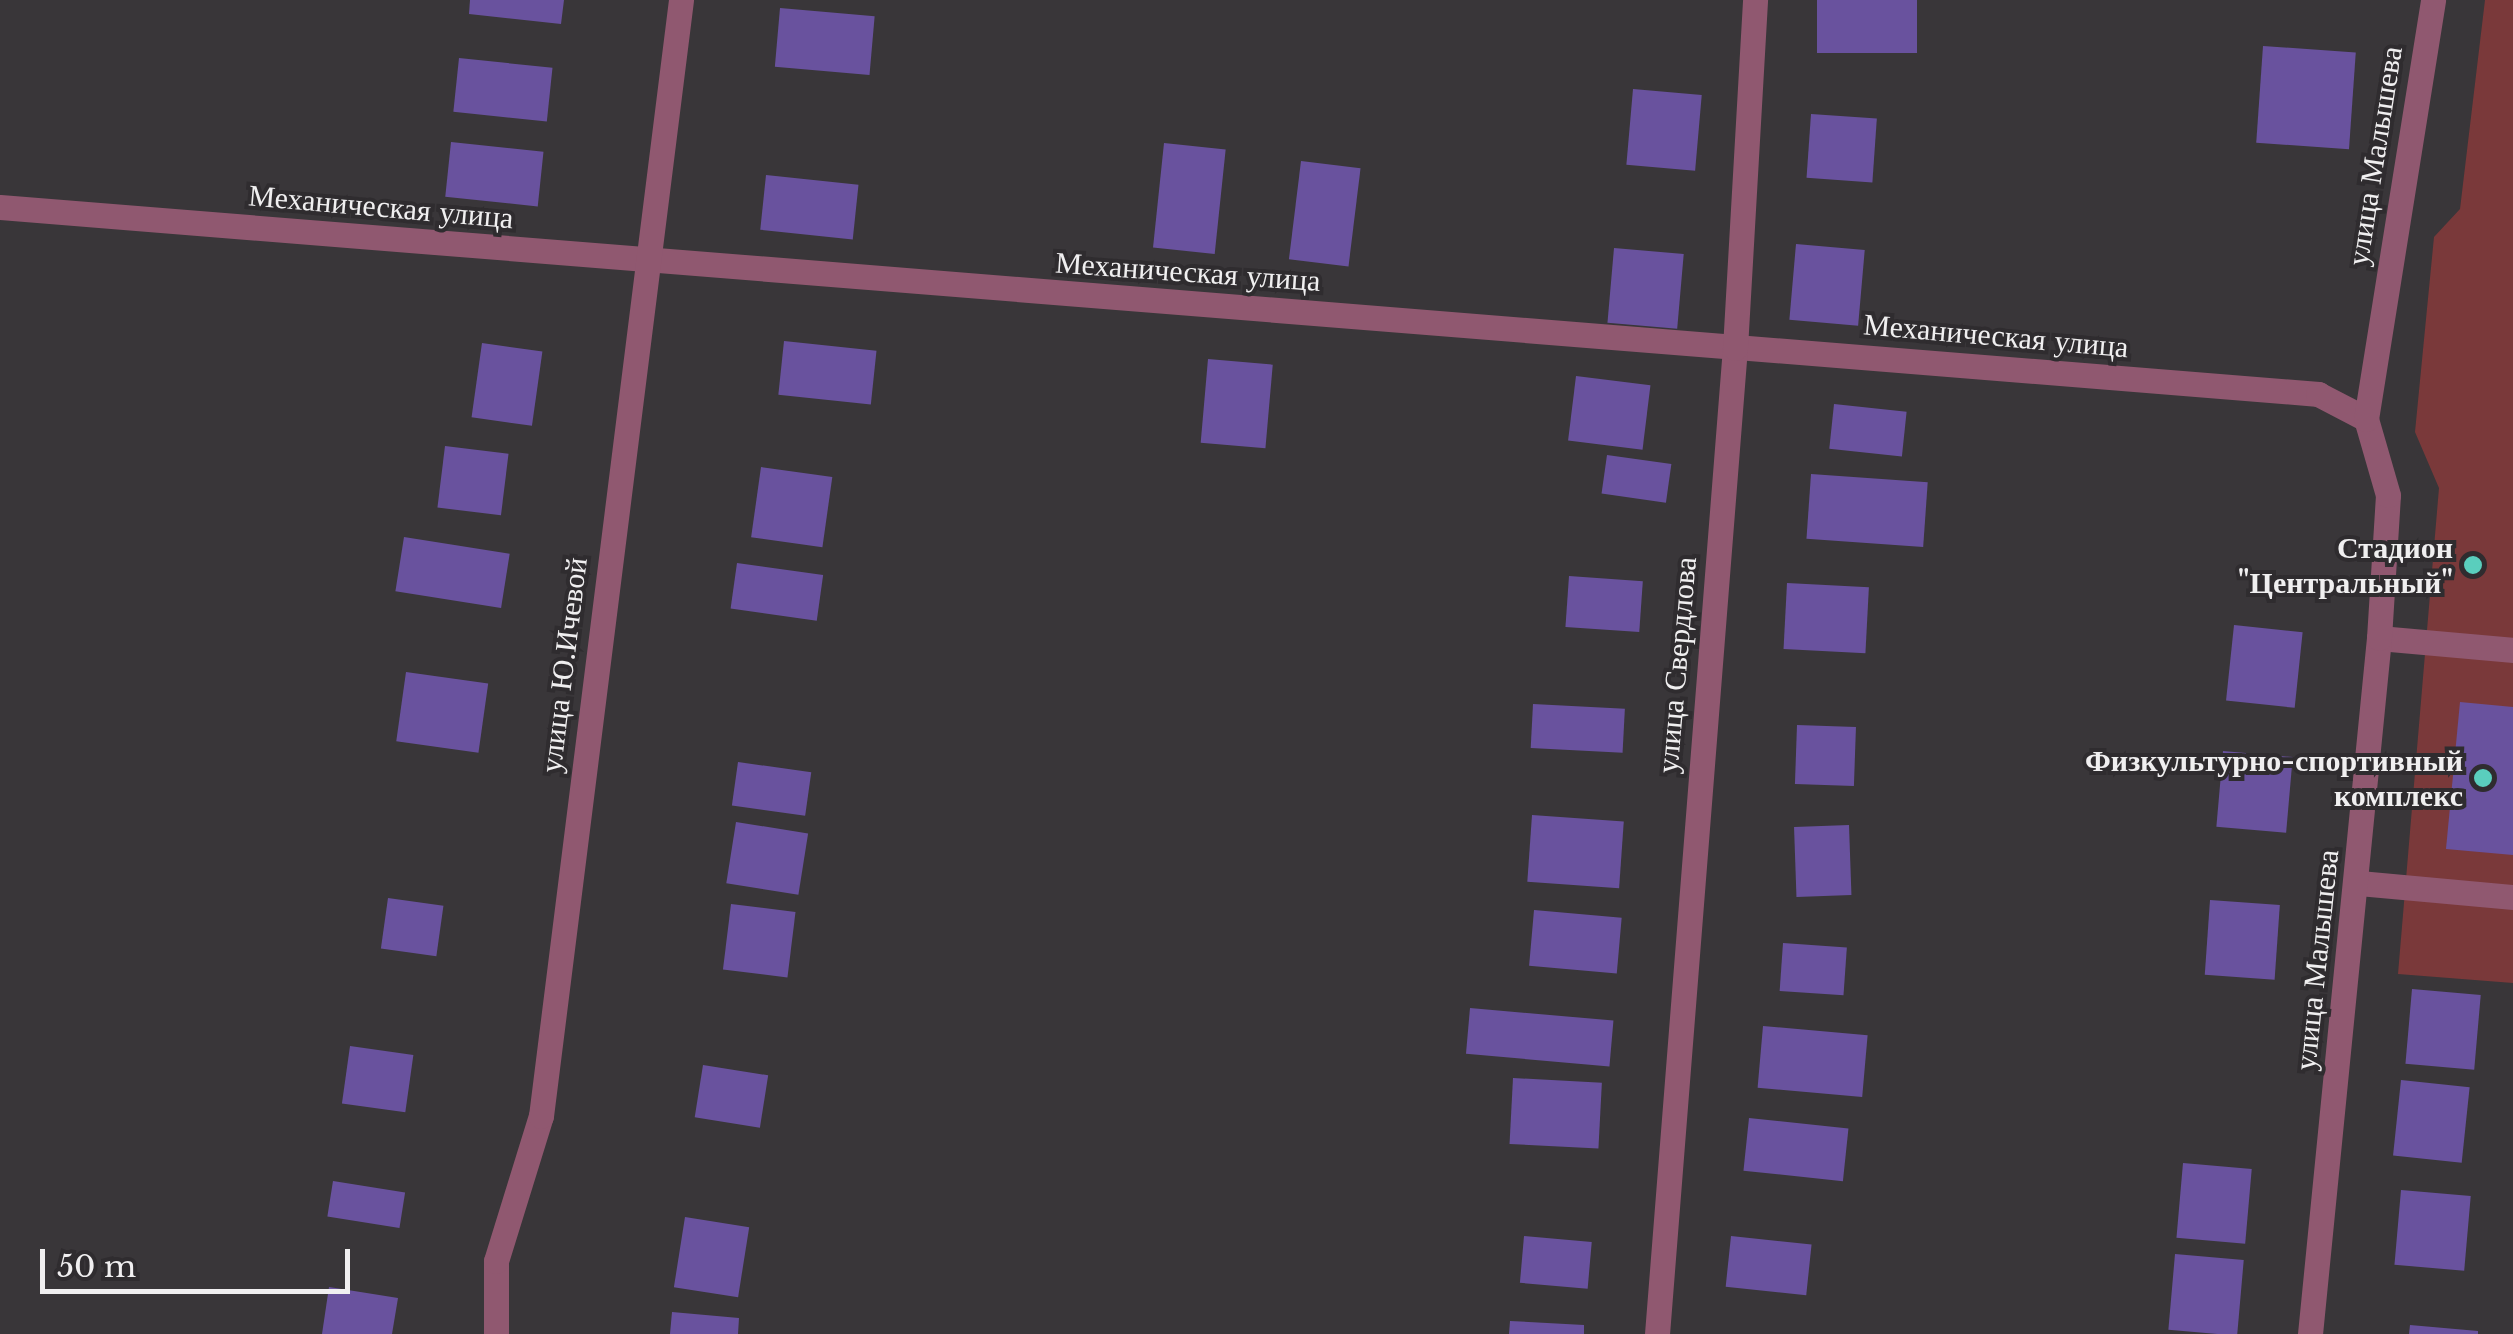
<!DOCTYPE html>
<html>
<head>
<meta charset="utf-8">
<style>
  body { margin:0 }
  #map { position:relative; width:2513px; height:1334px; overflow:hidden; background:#393639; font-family:"Libre Baskerville",serif }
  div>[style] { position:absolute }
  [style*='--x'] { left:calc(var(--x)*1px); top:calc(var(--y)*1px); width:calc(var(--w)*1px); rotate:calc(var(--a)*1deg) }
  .green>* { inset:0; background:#7a393a }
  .building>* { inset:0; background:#69529e; transform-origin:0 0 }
  .minor>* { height:25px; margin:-12.5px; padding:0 12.5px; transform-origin:12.5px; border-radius:12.5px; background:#905870 }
  .dots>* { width:28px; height:28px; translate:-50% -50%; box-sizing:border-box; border:5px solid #2f2c2f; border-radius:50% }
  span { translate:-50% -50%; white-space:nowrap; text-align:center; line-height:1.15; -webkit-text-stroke:8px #2f2c2f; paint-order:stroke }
  .street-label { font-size:30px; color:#f0eff0 }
  .poi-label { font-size:30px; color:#f0eff0; font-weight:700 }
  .right { translate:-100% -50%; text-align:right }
  .scale { position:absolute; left:40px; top:1249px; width:310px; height:45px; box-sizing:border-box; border:5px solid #f0eff0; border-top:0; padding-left:12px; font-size:30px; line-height:35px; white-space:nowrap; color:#f0eff0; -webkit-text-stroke:8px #2f2c2f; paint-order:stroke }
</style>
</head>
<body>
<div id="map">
  <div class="green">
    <i style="clip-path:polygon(2485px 0,2513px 0,2513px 983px,2398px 974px,2439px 488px,2415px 432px,2434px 237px,2460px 209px)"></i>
  </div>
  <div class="building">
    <i style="clip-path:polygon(470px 0,564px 0,561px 24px,469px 14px)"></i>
    <i style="left:1817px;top:0;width:100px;height:53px"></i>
    <i style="left:780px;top:8px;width:95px;height:59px;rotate:5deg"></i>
    <i style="left:2263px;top:46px;width:93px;height:97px;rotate:4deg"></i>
    <i style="left:459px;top:58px;width:94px;height:54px;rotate:6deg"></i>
    <i style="left:1633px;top:89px;width:69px;height:76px;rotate:5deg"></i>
    <i style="left:1811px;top:114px;width:66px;height:64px;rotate:4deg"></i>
    <i style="left:451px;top:142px;width:93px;height:55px;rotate:6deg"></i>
    <i style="left:1164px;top:143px;width:62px;height:105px;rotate:6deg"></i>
    <i style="left:1301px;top:161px;width:60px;height:99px;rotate:7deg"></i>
    <i style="left:766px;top:175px;width:93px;height:55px;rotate:6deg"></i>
    <i style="left:1796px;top:244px;width:69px;height:76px;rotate:5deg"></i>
    <i style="left:1614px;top:248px;width:70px;height:75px;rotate:5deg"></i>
    <i style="left:784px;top:341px;width:93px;height:54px;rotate:6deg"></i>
    <i style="left:482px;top:343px;width:61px;height:75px;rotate:8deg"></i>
    <i style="left:1208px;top:359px;width:65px;height:84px;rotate:5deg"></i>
    <i style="left:1576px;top:376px;width:75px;height:65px;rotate:7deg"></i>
    <i style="left:1834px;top:404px;width:73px;height:45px;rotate:6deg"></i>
    <i style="left:445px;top:446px;width:64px;height:62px;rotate:7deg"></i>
    <i style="left:1607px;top:455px;width:65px;height:39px;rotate:8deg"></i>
    <i style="left:761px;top:467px;width:72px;height:71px;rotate:8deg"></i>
    <i style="left:1811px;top:474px;width:117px;height:65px;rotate:4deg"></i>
    <i style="left:404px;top:537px;width:107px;height:55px;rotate:9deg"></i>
    <i style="left:737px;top:563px;width:87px;height:46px;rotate:8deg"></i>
    <i style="left:1569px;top:576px;width:74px;height:51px;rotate:4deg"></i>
    <i style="left:1787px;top:583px;width:82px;height:66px;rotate:3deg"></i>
    <i style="left:2234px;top:625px;width:69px;height:76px;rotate:6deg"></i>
    <i style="left:406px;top:672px;width:83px;height:70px;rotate:8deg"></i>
    <i style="clip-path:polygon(2460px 702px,2513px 707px,2513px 855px,2446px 849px)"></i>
    <i style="left:1533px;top:704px;width:92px;height:44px;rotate:3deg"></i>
    <i style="left:1797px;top:725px;width:59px;height:59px;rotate:2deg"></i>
    <i style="left:2223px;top:751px;width:70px;height:76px;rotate:5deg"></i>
    <i style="left:738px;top:762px;width:74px;height:44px;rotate:8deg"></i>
    <i style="left:1532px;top:815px;width:92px;height:67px;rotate:4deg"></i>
    <i style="left:736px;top:822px;width:73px;height:62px;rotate:9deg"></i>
    <i style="left:1849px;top:825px;width:70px;height:55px;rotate:88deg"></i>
    <i style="left:388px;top:898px;width:56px;height:51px;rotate:8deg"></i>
    <i style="left:2210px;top:900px;width:70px;height:75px;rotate:4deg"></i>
    <i style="left:731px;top:904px;width:65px;height:66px;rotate:7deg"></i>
    <i style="left:1534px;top:910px;width:88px;height:56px;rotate:5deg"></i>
    <i style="left:1783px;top:943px;width:64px;height:48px;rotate:4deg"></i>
    <i style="left:2412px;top:989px;width:69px;height:75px;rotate:5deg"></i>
    <i style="left:1470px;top:1008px;width:144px;height:46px;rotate:5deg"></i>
    <i style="left:1763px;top:1026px;width:105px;height:62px;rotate:5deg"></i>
    <i style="left:350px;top:1046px;width:64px;height:58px;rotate:8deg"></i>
    <i style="left:703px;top:1065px;width:66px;height:53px;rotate:9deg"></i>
    <i style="left:1513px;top:1078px;width:89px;height:66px;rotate:3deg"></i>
    <i style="left:2401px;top:1080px;width:69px;height:76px;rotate:6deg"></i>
    <i style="left:1749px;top:1118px;width:100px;height:53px;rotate:6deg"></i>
    <i style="left:2183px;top:1163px;width:69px;height:75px;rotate:5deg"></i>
    <i style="left:333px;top:1181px;width:73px;height:36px;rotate:9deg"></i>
    <i style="left:2401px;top:1190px;width:70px;height:75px;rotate:5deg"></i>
    <i style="left:685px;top:1217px;width:65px;height:71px;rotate:9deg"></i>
    <i style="left:1524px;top:1236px;width:68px;height:47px;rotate:5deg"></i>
    <i style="left:1731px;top:1236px;width:81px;height:51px;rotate:6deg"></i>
    <i style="left:2175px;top:1254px;width:69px;height:76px;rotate:5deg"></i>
    <i style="clip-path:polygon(329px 1287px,398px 1298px,392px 1334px,322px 1334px)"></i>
    <i style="clip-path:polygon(672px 1312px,739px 1318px,738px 1334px,670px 1334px)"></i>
    <i style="clip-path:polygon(1510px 1321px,1584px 1325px,1584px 1334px,1509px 1334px)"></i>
    <i style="clip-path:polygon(2410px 1325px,2478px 1331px,2478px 1334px,2409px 1334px)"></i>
  </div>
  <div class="minor">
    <i style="--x:0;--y:207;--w:2326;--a:4.61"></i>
    <i style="--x:2318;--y:394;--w:54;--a:27.5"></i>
    <i style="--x:2379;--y:638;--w:135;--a:5.1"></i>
    <i style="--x:2359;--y:883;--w:155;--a:5.2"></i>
    <i style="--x:496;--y:1334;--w:73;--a:-90"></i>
    <i style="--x:496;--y:1261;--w:152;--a:-72.8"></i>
    <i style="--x:541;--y:1116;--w:1125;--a:-82.85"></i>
    <i style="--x:1657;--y:1334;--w:989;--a:-85.48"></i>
    <i style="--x:1735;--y:348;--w:349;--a:-86.7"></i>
    <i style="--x:2310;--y:1334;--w:699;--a:-84.34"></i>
    <i style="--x:2379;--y:638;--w:143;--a:-86.4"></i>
    <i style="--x:2388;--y:495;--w:79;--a:-106.1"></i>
    <i style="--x:2366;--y:419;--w:424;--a:-80.9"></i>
  </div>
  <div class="dots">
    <i style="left:2473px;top:565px;background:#5acebd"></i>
    <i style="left:2483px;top:778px;background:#5acebd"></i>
  </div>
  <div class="street-label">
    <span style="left:2375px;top:156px;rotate:-81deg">улица Малышева</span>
    <span style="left:381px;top:207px;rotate:5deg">Механическая улица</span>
    <span style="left:1188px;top:272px;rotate:4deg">Механическая улица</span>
    <span style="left:1996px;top:336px;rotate:5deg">Механическая улица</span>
    <span style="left:564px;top:665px;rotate:-83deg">улица Ю.Ичевой</span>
    <span style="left:1677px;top:665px;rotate:-85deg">улица Свердлова</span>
    <span style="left:2317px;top:960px;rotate:-84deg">улица Малышева</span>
  </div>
  <div class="poi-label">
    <span class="right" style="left:2453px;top:565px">Стадион<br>"Центральный"</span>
    <span class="right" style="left:2463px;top:778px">Физкультурно-спортивный<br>комплекс</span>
  </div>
  <div class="scale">50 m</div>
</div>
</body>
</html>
